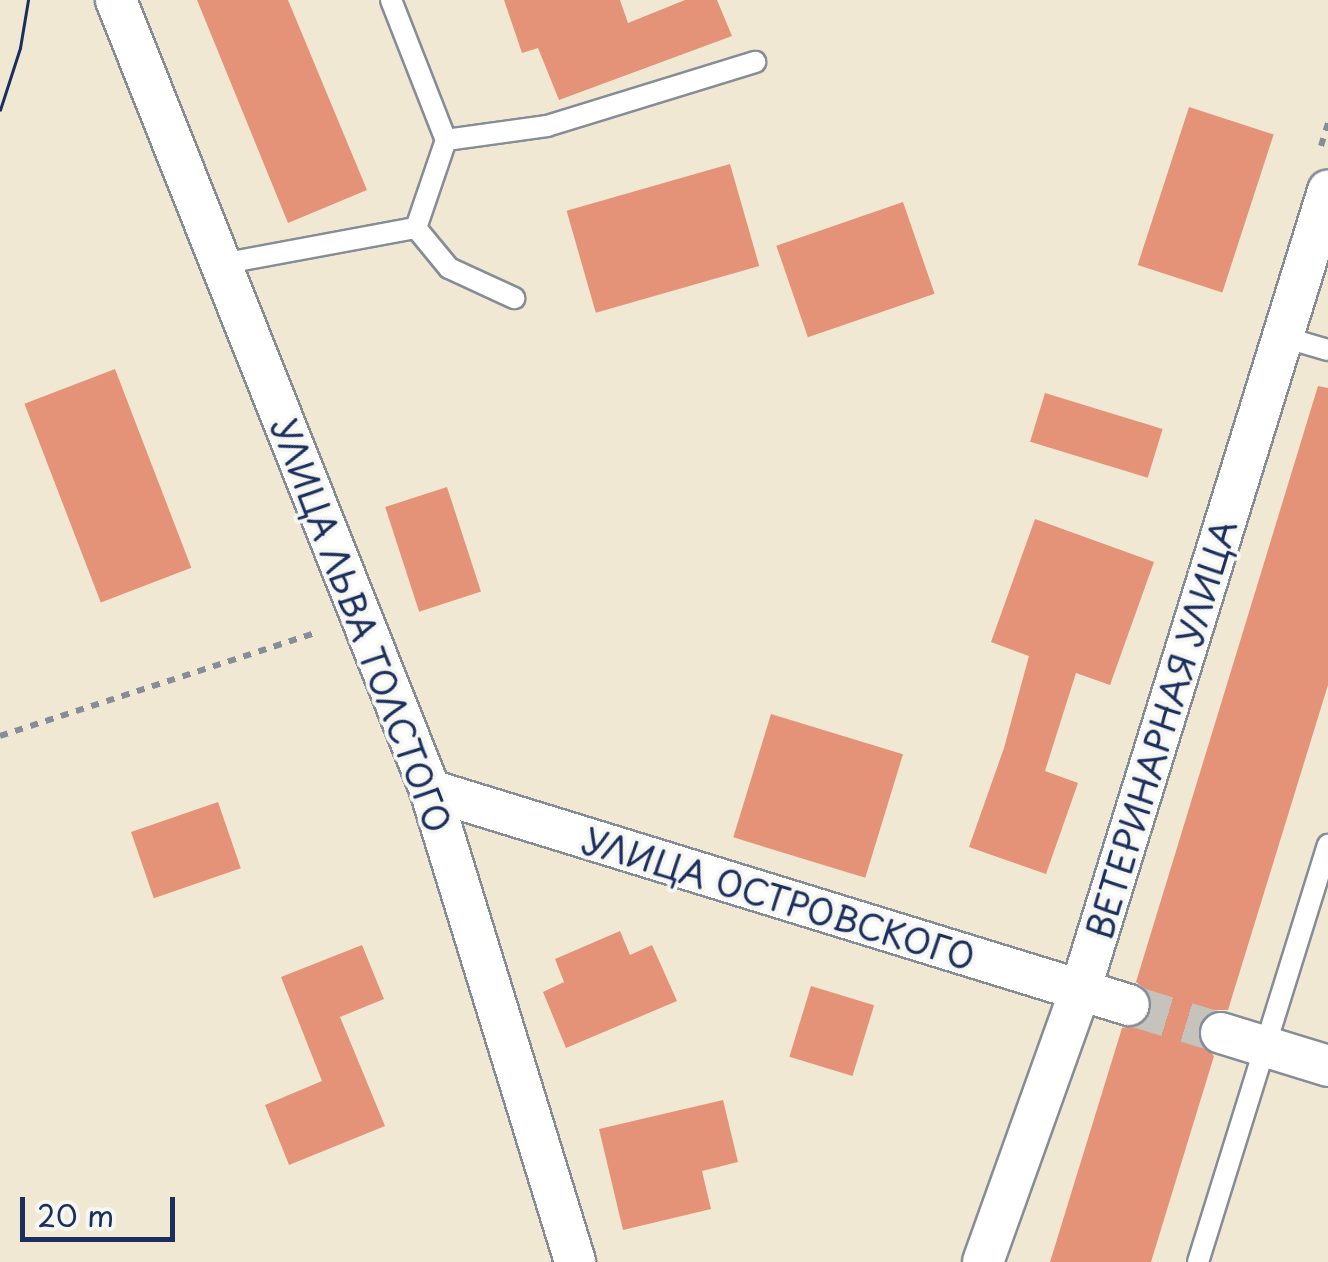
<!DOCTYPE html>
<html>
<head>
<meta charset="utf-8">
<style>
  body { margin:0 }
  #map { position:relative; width:1328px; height:1262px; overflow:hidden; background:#f0e8d2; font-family:"Playpen Sans",sans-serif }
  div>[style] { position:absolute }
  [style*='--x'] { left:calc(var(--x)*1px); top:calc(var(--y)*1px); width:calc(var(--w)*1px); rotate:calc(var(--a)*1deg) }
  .building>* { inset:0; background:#e59378; transform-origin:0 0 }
  .street-tunnel>* { height:40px; margin-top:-20px; transform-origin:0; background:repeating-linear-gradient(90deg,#c5c3bb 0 40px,transparent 0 60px) }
  .path>* { height:6px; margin-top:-3px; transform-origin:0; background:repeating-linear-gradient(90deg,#868c98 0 8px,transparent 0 16px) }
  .roads { filter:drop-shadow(2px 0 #868c98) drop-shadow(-2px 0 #868c98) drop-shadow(0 2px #868c98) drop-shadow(0 -2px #868c98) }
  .lane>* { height:20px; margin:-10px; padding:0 10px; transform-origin:10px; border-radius:10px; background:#fff }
  .street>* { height:40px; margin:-20px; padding:0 20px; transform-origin:20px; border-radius:20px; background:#fff }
  .tram>* { height:2.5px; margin:-1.25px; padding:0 1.25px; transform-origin:1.25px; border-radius:1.25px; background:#1b2f5e }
  span { translate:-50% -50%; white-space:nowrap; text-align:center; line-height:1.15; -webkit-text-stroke:8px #f6f6f2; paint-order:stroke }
  .street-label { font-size:35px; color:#1b2f5e }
  .scale { position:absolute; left:20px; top:1197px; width:155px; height:45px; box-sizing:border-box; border:5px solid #1b2f5e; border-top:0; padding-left:12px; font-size:30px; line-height:35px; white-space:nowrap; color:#1b2f5e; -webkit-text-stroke:8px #f6f6f2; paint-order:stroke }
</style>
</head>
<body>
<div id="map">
  <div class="building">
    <i style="clip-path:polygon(197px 0,288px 0,367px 190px,288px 223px)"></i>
    <i style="clip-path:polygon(504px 0,620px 0,628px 23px,685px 0,717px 0,732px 36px,559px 100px,538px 48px,522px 53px)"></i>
    <i style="left:1189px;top:107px;width:89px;height:166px;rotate:18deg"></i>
    <i style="left:730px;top:164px;width:106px;height:170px;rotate:74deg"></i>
    <i style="left:903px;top:202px;width:97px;height:134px;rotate:71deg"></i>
    <i style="left:115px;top:369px;width:213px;height:97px;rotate:69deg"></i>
    <i style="clip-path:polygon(1318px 386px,1328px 388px,1328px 685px,1228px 1010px,1215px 1010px,1199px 1025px,1198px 1039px,1214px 1056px,1151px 1262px,1050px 1262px,1122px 1028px,1144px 1023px,1152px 1011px,1147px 990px,1136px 982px)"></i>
    <i style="left:1045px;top:393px;width:123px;height:51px;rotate:17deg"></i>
    <i style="left:447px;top:487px;width:110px;height:65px;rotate:72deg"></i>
    <i style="clip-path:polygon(1035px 519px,1154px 562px,1110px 685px,1076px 673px,1045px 771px,1078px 783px,1046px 874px,969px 847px,1004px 748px,1029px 656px,991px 642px)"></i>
    <i style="left:771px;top:714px;width:138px;height:129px;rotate:17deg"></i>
    <i style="left:218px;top:802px;width:70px;height:92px;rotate:71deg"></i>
    <i style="clip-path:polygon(620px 931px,630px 955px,652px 945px,677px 1001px,566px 1048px,543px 992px,564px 982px,555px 959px)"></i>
    <i style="clip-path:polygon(362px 945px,384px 999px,340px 1017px,385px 1126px,289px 1165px,265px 1105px,322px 1081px,281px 977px)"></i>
    <i style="left:811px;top:986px;width:66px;height:74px;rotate:17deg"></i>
    <i style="clip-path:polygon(723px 1100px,738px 1162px,702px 1171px,711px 1209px,623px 1230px,599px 1129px)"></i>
  </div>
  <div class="street-tunnel">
    <i style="--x:1129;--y:1005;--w:96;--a:16.9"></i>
  </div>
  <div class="path">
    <i style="--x:1321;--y:146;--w:24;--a:-73"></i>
    <i style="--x:0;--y:736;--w:335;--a:-18.1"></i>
  </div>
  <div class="roads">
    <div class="lane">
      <i style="--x:391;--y:0;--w:150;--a:68.6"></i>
      <i style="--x:416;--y:228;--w:93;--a:-71.2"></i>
      <i style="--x:446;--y:140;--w:102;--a:-7.9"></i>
      <i style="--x:547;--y:126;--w:218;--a:-17.1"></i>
      <i style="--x:221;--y:264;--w:198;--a:-10.5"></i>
      <i style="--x:416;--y:228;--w:52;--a:50.5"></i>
      <i style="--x:449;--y:268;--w:72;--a:24.8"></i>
      <i style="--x:1283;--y:337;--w:47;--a:16.1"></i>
      <i style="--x:1198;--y:1262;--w:437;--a:-72.7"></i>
    </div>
    <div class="street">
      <i style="--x:116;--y:0;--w:850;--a:68.32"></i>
      <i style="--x:430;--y:790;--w:494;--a:72.9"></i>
      <i style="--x:430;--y:790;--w:731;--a:17.1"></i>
      <i style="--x:1221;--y:1033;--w:112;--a:17.1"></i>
      <i style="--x:983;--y:1262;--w:288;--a:-70.3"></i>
      <i style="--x:1080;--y:991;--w:838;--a:-72.78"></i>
    </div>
  </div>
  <div class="tram">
    <i style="--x:0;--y:110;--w:65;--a:-72.1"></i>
    <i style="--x:20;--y:48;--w:49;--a:-80.5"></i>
  </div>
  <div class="street-label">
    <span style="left:362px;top:625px;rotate:69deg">УЛИЦА ЛЬВА ТОЛСТОГО</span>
    <span style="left:1161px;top:729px;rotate:-73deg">ВЕТЕРИНАРНАЯ УЛИЦА</span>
    <span style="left:779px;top:898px;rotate:17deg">УЛИЦА ОСТРОВСКОГО</span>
  </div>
  <div class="scale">20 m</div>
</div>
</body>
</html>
